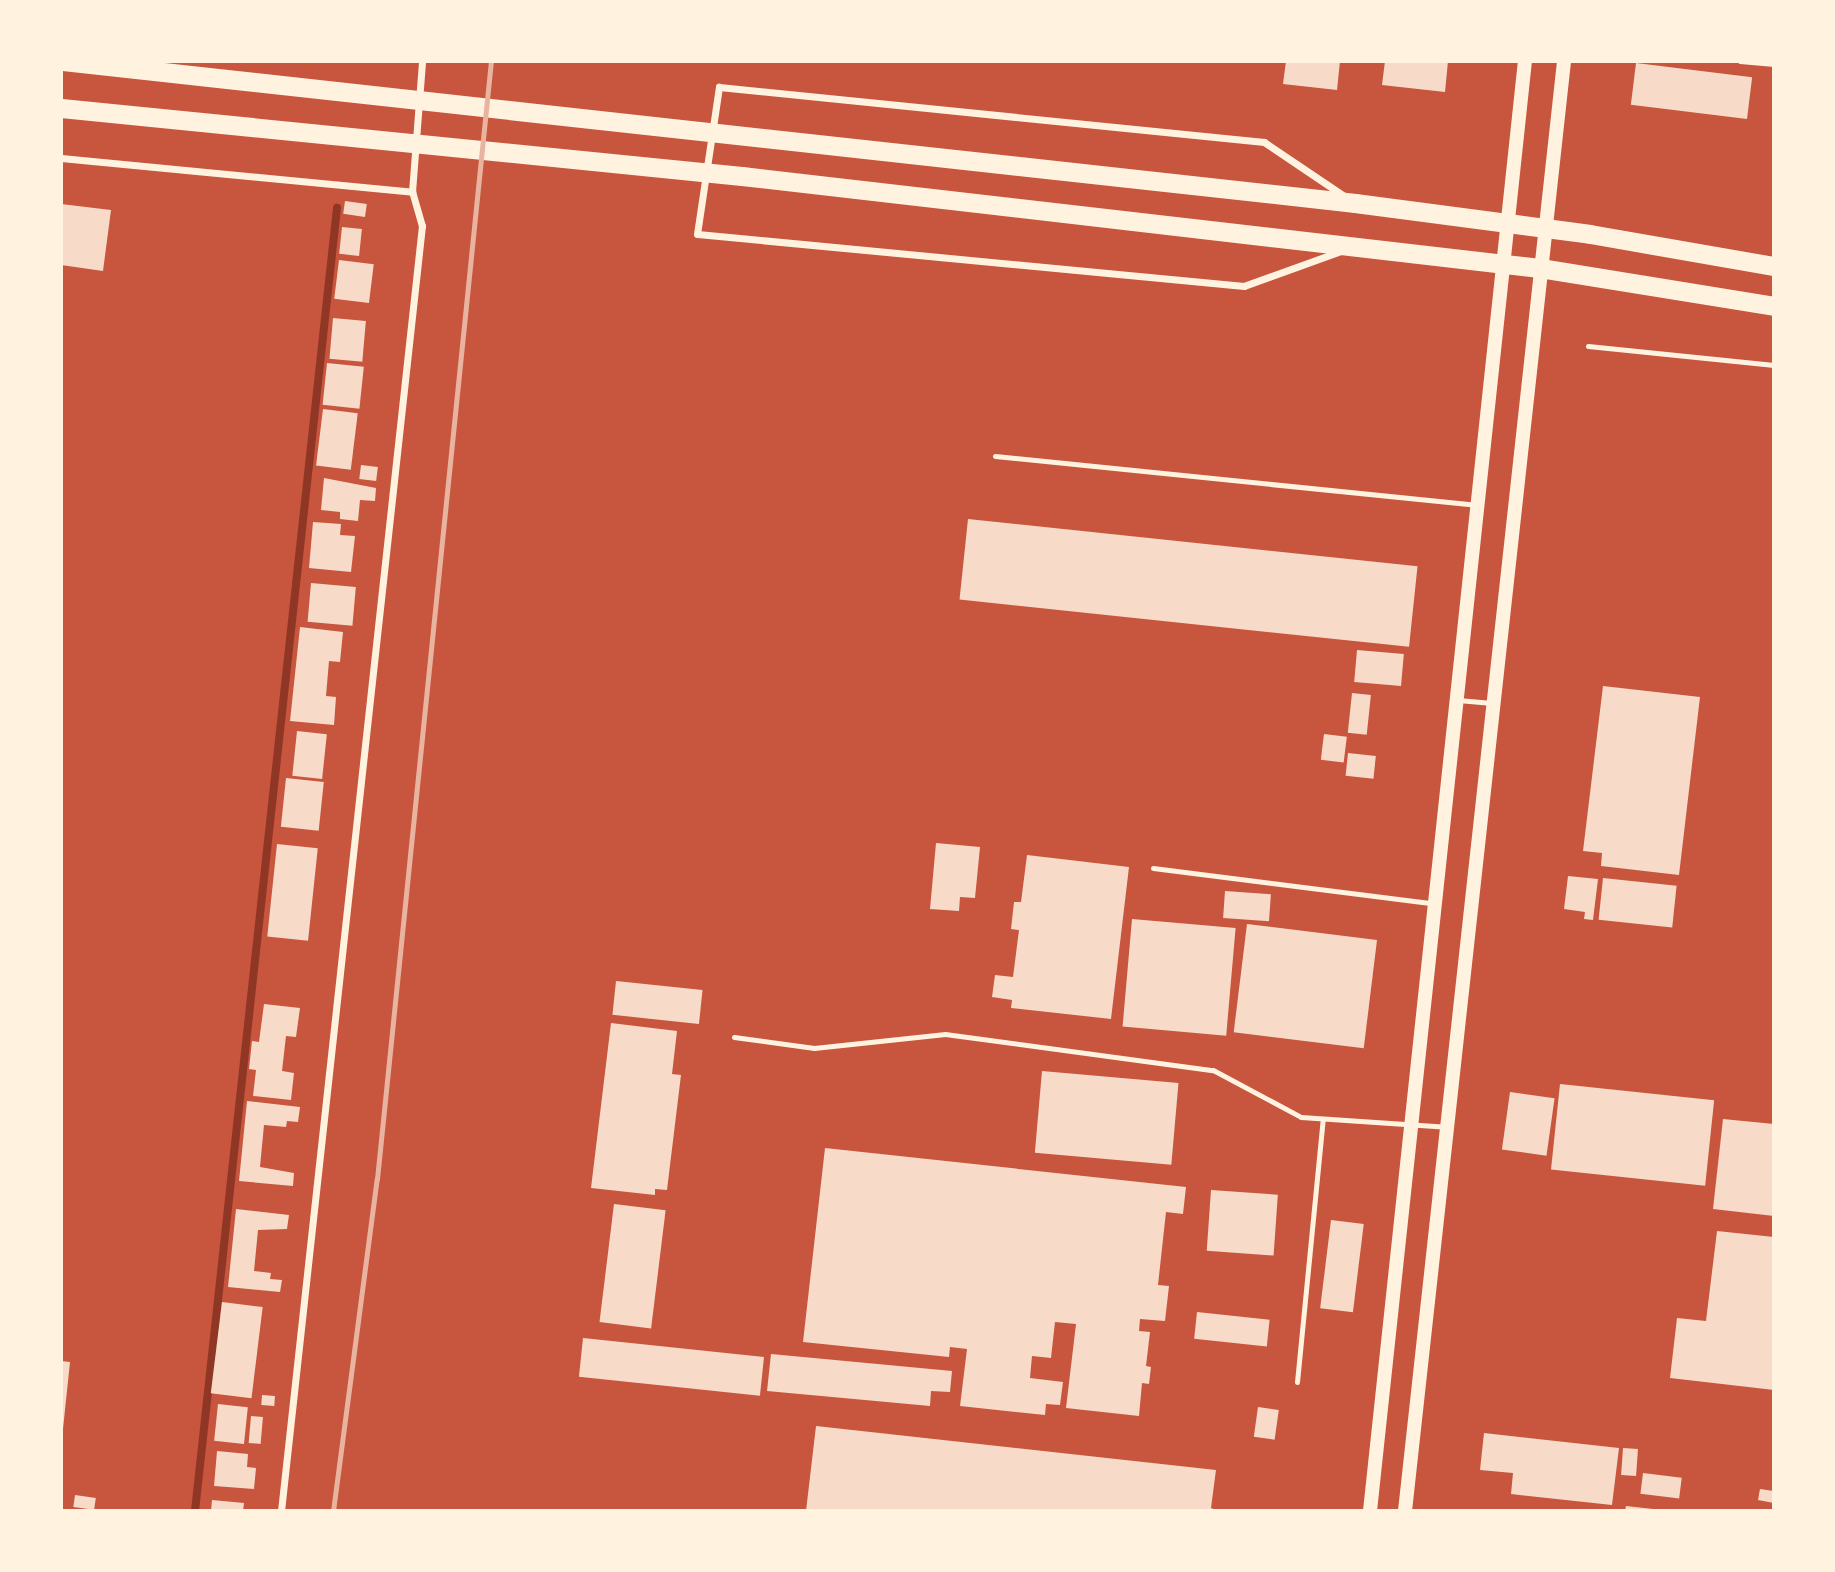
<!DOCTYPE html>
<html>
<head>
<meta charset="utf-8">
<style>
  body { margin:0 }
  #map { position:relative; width:1835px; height:1572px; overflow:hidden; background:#c8553d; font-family:Commissioner,sans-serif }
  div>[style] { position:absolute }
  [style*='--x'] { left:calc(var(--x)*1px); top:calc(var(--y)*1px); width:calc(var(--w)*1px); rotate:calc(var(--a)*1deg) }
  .stream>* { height:8px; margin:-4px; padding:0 4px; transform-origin:4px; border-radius:4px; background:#8f3625 }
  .building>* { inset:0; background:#f7dbc8; transform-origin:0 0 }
  .service>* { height:5px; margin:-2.5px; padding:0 2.5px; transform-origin:2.5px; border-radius:2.5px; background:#fff3e0 }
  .minor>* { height:7px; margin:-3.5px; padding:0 3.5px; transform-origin:3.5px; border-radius:3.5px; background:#fff3e0 }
  .secondary>* { height:14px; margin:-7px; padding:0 7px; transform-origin:7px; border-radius:7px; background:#fff3e0 }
  .trunk>* { height:19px; margin:-9.5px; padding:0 9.5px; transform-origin:9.5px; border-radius:9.5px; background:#fff3e0 }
  .rail>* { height:5px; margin:-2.5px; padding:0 2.5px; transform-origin:2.5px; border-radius:2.5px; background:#e9b49f }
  span { translate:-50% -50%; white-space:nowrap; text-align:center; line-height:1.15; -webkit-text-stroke:5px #fff3e0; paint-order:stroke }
  .frame { position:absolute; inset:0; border:63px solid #fff3e0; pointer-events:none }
</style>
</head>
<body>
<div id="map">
  <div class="stream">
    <i style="--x:195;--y:1511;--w:1311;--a:-83.78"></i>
  </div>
  <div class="building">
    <i style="clip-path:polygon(1286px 61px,1340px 61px,1337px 90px,1283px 84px)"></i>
    <i style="clip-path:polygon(1385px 61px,1448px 61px,1445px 92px,1382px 85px)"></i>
    <i style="left:1636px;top:63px;width:117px;height:42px;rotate:7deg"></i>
    <i style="left:345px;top:201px;width:22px;height:13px;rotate:8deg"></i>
    <i style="clip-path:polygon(61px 204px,111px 210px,103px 271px,61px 265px)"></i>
    <i style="left:342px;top:227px;width:20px;height:27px;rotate:6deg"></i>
    <i style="left:339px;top:260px;width:35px;height:39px;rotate:7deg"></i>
    <i style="left:333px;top:318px;width:33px;height:41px;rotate:5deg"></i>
    <i style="left:327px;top:363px;width:37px;height:42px;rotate:6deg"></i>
    <i style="left:323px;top:409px;width:35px;height:57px;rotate:7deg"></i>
    <i style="left:361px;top:465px;width:17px;height:14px;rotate:7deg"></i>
    <i style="clip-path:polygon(324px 478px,376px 488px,375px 501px,360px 500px,358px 521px,340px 519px,340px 512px,321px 510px)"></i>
    <i style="left:968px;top:519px;width:452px;height:81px;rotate:6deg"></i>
    <i style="clip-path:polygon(313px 522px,341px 524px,340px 535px,355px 536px,351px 572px,309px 568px)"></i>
    <i style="left:311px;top:583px;width:45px;height:39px;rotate:5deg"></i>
    <i style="clip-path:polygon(300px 627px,343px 632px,340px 662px,329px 661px,326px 696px,336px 697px,334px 725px,290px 721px)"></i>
    <i style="left:1357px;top:650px;width:47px;height:32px;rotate:5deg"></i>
    <i style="clip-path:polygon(1603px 686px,1700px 697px,1679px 875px,1601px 866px,1602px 853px,1583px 851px)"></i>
    <i style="left:1352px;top:693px;width:19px;height:40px;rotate:6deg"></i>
    <i style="left:297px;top:731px;width:30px;height:45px;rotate:6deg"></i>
    <i style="left:1324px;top:734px;width:23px;height:26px;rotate:7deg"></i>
    <i style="left:1348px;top:753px;width:28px;height:23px;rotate:6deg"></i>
    <i style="left:286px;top:778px;width:38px;height:49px;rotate:6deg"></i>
    <i style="clip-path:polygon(936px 843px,980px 847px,975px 898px,960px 897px,959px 911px,930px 909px)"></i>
    <i style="left:277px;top:844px;width:41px;height:93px;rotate:6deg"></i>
    <i style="clip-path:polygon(1027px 855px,1129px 867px,1111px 1019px,1011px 1008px,1012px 1000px,992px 997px,995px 975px,1013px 977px,1019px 930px,1011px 929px,1014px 902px,1021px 902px)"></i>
    <i style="clip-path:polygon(1568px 876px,1598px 879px,1593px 920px,1584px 919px,1585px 912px,1564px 909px)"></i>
    <i style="left:1603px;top:878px;width:74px;height:42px;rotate:6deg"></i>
    <i style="left:1225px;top:891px;width:46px;height:27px;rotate:4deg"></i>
    <i style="left:1132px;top:919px;width:104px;height:108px;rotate:5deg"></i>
    <i style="left:1247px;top:924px;width:131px;height:109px;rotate:7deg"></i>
    <i style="left:616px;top:981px;width:87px;height:34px;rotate:6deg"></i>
    <i style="clip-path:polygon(264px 1004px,300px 1008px,296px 1037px,286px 1036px,282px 1071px,294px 1073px,291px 1100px,253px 1096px,256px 1070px,249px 1069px,252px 1041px,259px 1042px)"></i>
    <i style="clip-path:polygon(611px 1023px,677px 1031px,672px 1074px,681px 1075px,667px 1190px,655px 1189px,655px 1195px,591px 1188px)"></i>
    <i style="left:1042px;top:1071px;width:137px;height:82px;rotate:5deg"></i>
    <i style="left:1560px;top:1084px;width:155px;height:86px;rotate:6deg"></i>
    <i style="left:1510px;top:1092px;width:45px;height:58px;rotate:8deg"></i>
    <i style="clip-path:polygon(247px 1101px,300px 1107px,298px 1122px,287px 1121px,286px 1127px,264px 1125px,260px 1167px,294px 1173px,293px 1186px,239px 1181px)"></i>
    <i style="clip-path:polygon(1723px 1119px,1774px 1124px,1774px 1216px,1713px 1209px)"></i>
    <i style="clip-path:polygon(825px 1148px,1186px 1187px,1183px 1214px,1166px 1212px,1158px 1285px,1169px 1286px,1165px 1321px,1140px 1319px,1139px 1331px,1150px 1332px,1146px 1366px,1151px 1367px,1149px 1384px,1142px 1383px,1139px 1416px,1066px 1408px,1076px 1324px,1055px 1322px,1051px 1358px,1032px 1356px,1030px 1378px,1063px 1382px,1060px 1405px,1046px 1404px,1045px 1415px,960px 1406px,967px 1349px,950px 1347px,949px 1357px,803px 1342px)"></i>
    <i style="left:1211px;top:1190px;width:67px;height:61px;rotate:4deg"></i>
    <i style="left:614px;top:1204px;width:52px;height:119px;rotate:7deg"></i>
    <i style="clip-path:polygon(236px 1209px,289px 1215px,287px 1229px,258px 1230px,254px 1271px,271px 1273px,270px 1279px,282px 1280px,280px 1292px,228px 1287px)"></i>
    <i style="left:1331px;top:1220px;width:33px;height:89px;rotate:7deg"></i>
    <i style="clip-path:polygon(1717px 1231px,1774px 1237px,1774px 1390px,1670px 1378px,1677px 1318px,1706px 1321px)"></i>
    <i style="left:222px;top:1302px;width:41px;height:92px;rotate:7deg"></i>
    <i style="left:1197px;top:1312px;width:73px;height:27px;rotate:6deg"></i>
    <i style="left:583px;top:1338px;width:182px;height:39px;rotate:6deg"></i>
    <i style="clip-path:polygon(771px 1354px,952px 1371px,950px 1392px,931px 1391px,930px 1406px,767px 1391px)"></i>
    <i style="clip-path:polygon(61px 1361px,70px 1362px,63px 1429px,61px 1429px)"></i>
    <i style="left:262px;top:1395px;width:13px;height:10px;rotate:4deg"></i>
    <i style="left:218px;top:1404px;width:30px;height:37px;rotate:6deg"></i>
    <i style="left:1258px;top:1407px;width:21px;height:30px;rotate:8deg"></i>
    <i style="left:251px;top:1416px;width:12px;height:27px;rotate:5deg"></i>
    <i style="clip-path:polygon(816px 1426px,1216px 1470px,1211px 1508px,1219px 1511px,806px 1511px)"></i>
    <i style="clip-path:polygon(1484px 1433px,1619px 1448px,1612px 1505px,1511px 1494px,1513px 1473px,1480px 1470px)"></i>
    <i style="left:1623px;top:1448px;width:15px;height:27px;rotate:4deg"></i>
    <i style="clip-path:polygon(217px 1451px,248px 1454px,247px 1467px,256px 1468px,254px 1489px,214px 1486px)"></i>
    <i style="left:1643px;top:1473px;width:39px;height:21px;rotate:7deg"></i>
    <i style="clip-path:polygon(1760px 1489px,1774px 1491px,1774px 1503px,1758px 1500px)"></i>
    <i style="left:75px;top:1495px;width:21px;height:12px;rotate:8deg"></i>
    <i style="clip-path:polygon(212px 1500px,244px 1503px,243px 1511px,211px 1511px)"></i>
    <i style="clip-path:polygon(1626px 1506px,1653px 1509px,1652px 1511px,1625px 1511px)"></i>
  </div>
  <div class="service">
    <i style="--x:1740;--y:61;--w:34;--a:5"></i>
    <i style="--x:1588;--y:346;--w:187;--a:5.8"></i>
    <i style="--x:995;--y:456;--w:483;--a:5.8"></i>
    <i style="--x:1458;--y:700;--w:34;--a:5"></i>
    <i style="--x:1153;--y:868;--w:281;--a:7.2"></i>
    <i style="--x:734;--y:1037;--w:81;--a:7.8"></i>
    <i style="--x:814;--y:1048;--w:132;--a:-6.1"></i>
    <i style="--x:945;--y:1034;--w:270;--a:7.7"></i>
    <i style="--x:1213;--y:1070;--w:100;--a:28.1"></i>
    <i style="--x:1301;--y:1117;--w:145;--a:3.9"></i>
    <i style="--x:1297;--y:1382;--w:264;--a:-84.4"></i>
  </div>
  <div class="minor">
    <i style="--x:61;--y:158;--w:353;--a:5.5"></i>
    <i style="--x:412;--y:192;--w:131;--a:-85.6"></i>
    <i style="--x:1341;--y:251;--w:103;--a:160.2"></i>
    <i style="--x:1244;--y:286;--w:549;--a:-174.57"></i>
    <i style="--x:697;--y:234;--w:149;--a:-81.5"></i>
    <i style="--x:719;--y:87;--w:548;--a:5.76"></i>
    <i style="--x:1264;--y:142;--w:97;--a:34"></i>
    <i style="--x:281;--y:1511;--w:1293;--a:-83.74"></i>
    <i style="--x:422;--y:226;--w:35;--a:-106"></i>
  </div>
  <div class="secondary">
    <i style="--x:1370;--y:1511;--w:1458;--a:-83.9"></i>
    <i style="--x:1405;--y:1511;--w:1459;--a:-83.74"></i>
  </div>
  <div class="trunk">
    <i style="--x:63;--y:61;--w:1300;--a:6.27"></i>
    <i style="--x:1355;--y:203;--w:237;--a:7.5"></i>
    <i style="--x:1590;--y:234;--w:187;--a:9.9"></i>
    <i style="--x:61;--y:108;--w:684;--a:5.7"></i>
    <i style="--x:742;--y:176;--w:803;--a:6.58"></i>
    <i style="--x:1540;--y:268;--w:237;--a:9.2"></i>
  </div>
  <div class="rail">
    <i style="--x:333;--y:1511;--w:335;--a:-82.5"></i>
    <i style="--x:377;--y:1179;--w:1124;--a:-84.18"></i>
  </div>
  <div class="frame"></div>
</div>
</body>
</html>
